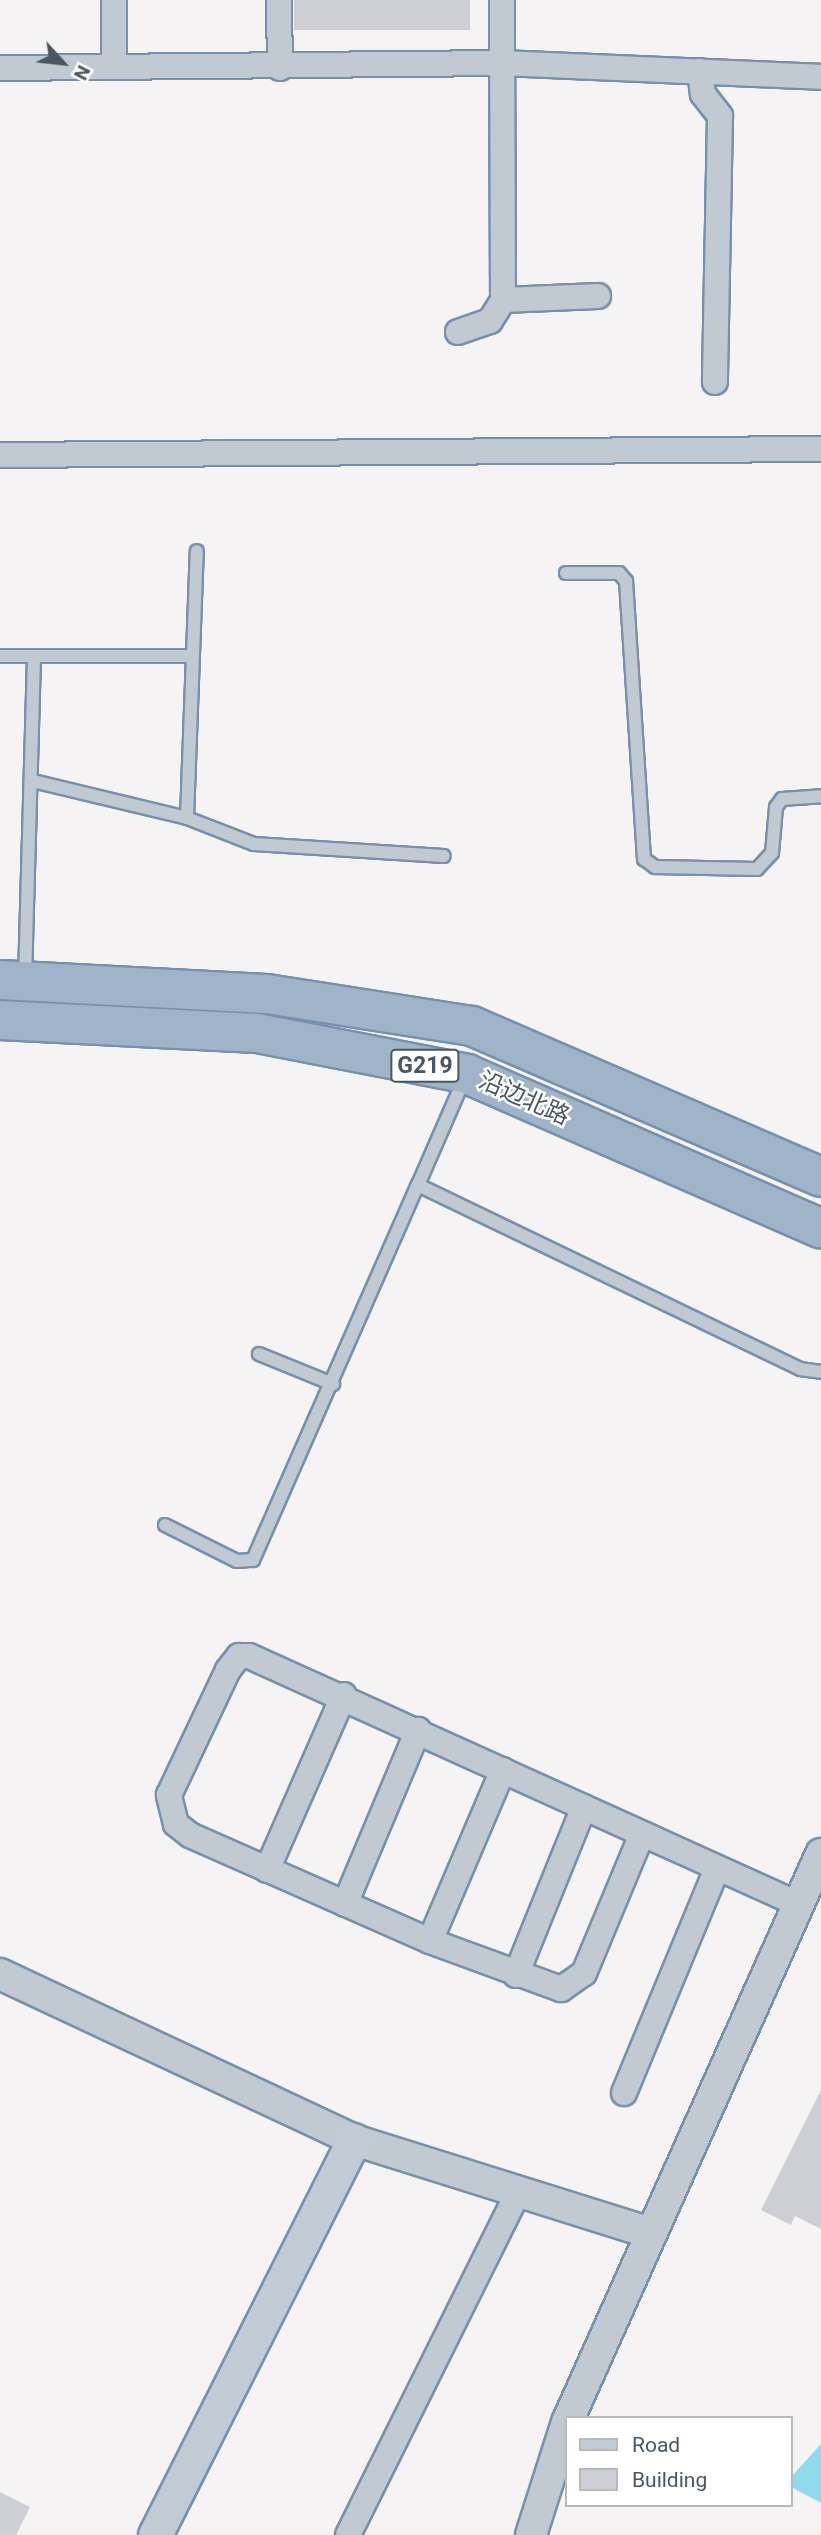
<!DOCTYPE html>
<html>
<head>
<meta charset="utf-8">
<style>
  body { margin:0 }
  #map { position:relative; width:821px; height:2535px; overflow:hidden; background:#f5f3f3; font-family:Roboto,"Noto Sans SC",sans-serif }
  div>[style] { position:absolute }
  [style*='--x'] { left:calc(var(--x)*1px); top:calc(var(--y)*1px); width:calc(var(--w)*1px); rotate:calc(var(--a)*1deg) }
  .water>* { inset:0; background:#90daee }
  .building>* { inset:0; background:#cdcfd5; transform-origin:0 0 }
  .roads { filter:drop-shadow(2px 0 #7690ad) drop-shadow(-2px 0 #7690ad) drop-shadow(0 2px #7690ad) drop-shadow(0 -2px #7690ad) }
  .service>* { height:12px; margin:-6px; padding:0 6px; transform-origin:6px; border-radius:6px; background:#c1cad2 }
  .minor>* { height:24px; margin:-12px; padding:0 12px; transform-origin:12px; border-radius:12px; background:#c1cad2 }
  .tertiary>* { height:30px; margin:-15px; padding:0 15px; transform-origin:15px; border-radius:15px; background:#c1cad2 }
  .secondary>* { height:33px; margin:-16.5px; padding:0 16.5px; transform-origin:16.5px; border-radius:16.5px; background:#c1cbd6 }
  .trunk>* { height:38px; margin:-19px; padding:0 19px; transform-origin:19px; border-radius:19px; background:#9fb4c9 }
  span { translate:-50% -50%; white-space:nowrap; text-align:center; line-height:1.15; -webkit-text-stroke:5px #fff; paint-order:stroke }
  .shield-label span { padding:2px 5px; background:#fff; border:2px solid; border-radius:5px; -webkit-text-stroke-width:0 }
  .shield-label { font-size:23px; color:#4a5661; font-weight:700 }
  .street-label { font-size:24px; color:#4a5661 }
  .legend { position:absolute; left:565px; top:2416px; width:228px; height:91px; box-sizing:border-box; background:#fff; border:2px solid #b7bbc0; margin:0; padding:9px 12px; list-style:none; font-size:21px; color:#4a5661 }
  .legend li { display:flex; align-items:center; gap:14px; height:35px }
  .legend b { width:35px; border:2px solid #b7bbc0 }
  .north { position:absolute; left:28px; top:28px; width:70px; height:70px; -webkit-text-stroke:5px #fff; paint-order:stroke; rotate:117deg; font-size:19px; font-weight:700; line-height:28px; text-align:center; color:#4a5661 }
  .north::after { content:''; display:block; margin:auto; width:24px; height:32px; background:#4a5661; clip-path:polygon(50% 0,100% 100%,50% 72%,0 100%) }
</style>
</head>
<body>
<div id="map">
  <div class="water">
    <i style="clip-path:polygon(821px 2444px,821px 2503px,791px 2487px,791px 2477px)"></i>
  </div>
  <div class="building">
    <i style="left:294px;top:0;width:176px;height:30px"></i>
    <i style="clip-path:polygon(821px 2090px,821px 2229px,795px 2216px,791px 2225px,761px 2210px)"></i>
    <i style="clip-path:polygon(0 2492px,30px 2507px,16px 2535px,0 2535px)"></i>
  </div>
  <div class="roads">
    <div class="service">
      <i style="--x:566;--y:573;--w:53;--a:0"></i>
      <i style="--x:619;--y:573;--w:11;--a:49"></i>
      <i style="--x:626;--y:581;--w:279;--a:86.3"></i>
      <i style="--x:644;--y:859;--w:14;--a:36"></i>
      <i style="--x:655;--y:867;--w:102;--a:1.1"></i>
      <i style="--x:757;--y:869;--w:22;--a:-47"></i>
      <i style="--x:772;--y:853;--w:46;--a:-85"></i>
      <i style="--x:776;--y:807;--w:10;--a:-53"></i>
      <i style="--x:782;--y:799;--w:39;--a:-4"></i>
      <i style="--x:0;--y:656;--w:193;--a:0"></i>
      <i style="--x:33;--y:781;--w:158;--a:13.5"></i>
      <i style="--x:187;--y:818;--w:267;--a:-87.9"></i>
      <i style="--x:187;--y:818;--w:72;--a:21.2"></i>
      <i style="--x:254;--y:844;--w:190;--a:3.6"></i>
      <i style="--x:25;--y:979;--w:319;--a:-88.4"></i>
      <i style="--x:418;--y:1185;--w:118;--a:-66.5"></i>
      <i style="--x:259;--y:1354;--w:80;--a:22.1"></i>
      <i style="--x:165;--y:1525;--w:80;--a:26.6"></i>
      <i style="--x:237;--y:1561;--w:16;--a:-4"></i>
      <i style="--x:253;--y:1560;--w:410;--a:-66.3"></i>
      <i style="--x:418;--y:1185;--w:424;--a:25.7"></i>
      <i style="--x:800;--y:1369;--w:21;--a:8"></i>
    </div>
    <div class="minor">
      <i style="--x:114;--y:0;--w:67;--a:90"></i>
      <i style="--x:279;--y:0;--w:68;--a:89.2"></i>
      <i style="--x:0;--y:68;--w:502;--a:-0.57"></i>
      <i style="--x:502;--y:63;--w:63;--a:-90"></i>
      <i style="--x:700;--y:71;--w:23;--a:83"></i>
      <i style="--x:703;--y:94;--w:28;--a:52"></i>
      <i style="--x:720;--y:116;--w:266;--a:91.1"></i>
      <i style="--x:598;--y:296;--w:95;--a:177.6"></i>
      <i style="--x:503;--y:300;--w:237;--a:-90.2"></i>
      <i style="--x:502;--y:63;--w:319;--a:2.5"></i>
      <i style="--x:458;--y:332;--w:34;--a:-19"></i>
      <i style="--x:490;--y:321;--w:25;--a:-58"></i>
      <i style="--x:0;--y:455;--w:821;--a:-0.42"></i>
      <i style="--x:642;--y:1834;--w:151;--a:112.6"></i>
      <i style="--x:584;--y:1973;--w:28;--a:145"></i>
      <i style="--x:561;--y:1989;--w:140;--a:-159.9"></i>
      <i style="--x:430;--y:1941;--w:262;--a:-156.2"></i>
      <i style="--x:190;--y:1835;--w:18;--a:-142"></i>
      <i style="--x:176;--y:1824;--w:30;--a:-104"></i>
      <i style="--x:169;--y:1795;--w:138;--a:-64.7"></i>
      <i style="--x:228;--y:1670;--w:18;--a:-52"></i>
      <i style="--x:239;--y:1656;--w:10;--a:0"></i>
      <i style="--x:249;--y:1656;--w:602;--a:24.31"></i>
      <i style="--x:267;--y:1870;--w:191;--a:-66.3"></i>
      <i style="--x:345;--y:1904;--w:189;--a:-67.2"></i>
      <i style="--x:430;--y:1941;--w:186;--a:-66.9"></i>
      <i style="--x:516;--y:1975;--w:181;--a:-68"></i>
      <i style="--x:624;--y:2093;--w:243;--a:-67.5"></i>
      <i style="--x:348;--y:2535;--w:381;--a:-63.6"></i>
    </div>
    <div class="tertiary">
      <i style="--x:0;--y:1974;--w:391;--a:25.1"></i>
      <i style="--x:354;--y:2140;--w:308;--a:17.4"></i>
      <i style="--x:569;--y:2418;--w:618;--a:-65.92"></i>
      <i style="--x:531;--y:2535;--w:119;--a:-72.3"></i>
    </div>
    <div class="secondary">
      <i style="--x:155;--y:2535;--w:442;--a:-63.3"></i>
    </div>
    <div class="trunk">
      <i style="--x:0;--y:980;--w:267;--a:3"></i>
      <i style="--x:267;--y:994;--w:207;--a:8.9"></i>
      <i style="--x:472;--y:1026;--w:380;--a:23.4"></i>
      <i style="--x:0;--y:1020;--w:257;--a:2.9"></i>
      <i style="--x:257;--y:1033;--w:214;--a:11"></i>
      <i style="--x:467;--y:1074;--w:386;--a:23.6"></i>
    </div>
  </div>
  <div class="shield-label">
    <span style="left:425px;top:1066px">G219</span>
  </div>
  <div class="street-label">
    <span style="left:524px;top:1099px;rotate:24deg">沿边北路</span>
  </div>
  <ul class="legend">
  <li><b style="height:9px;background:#c1cbd6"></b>Road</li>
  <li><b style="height:19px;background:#cdcfd5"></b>Building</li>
  </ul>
  <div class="north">N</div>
</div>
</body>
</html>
